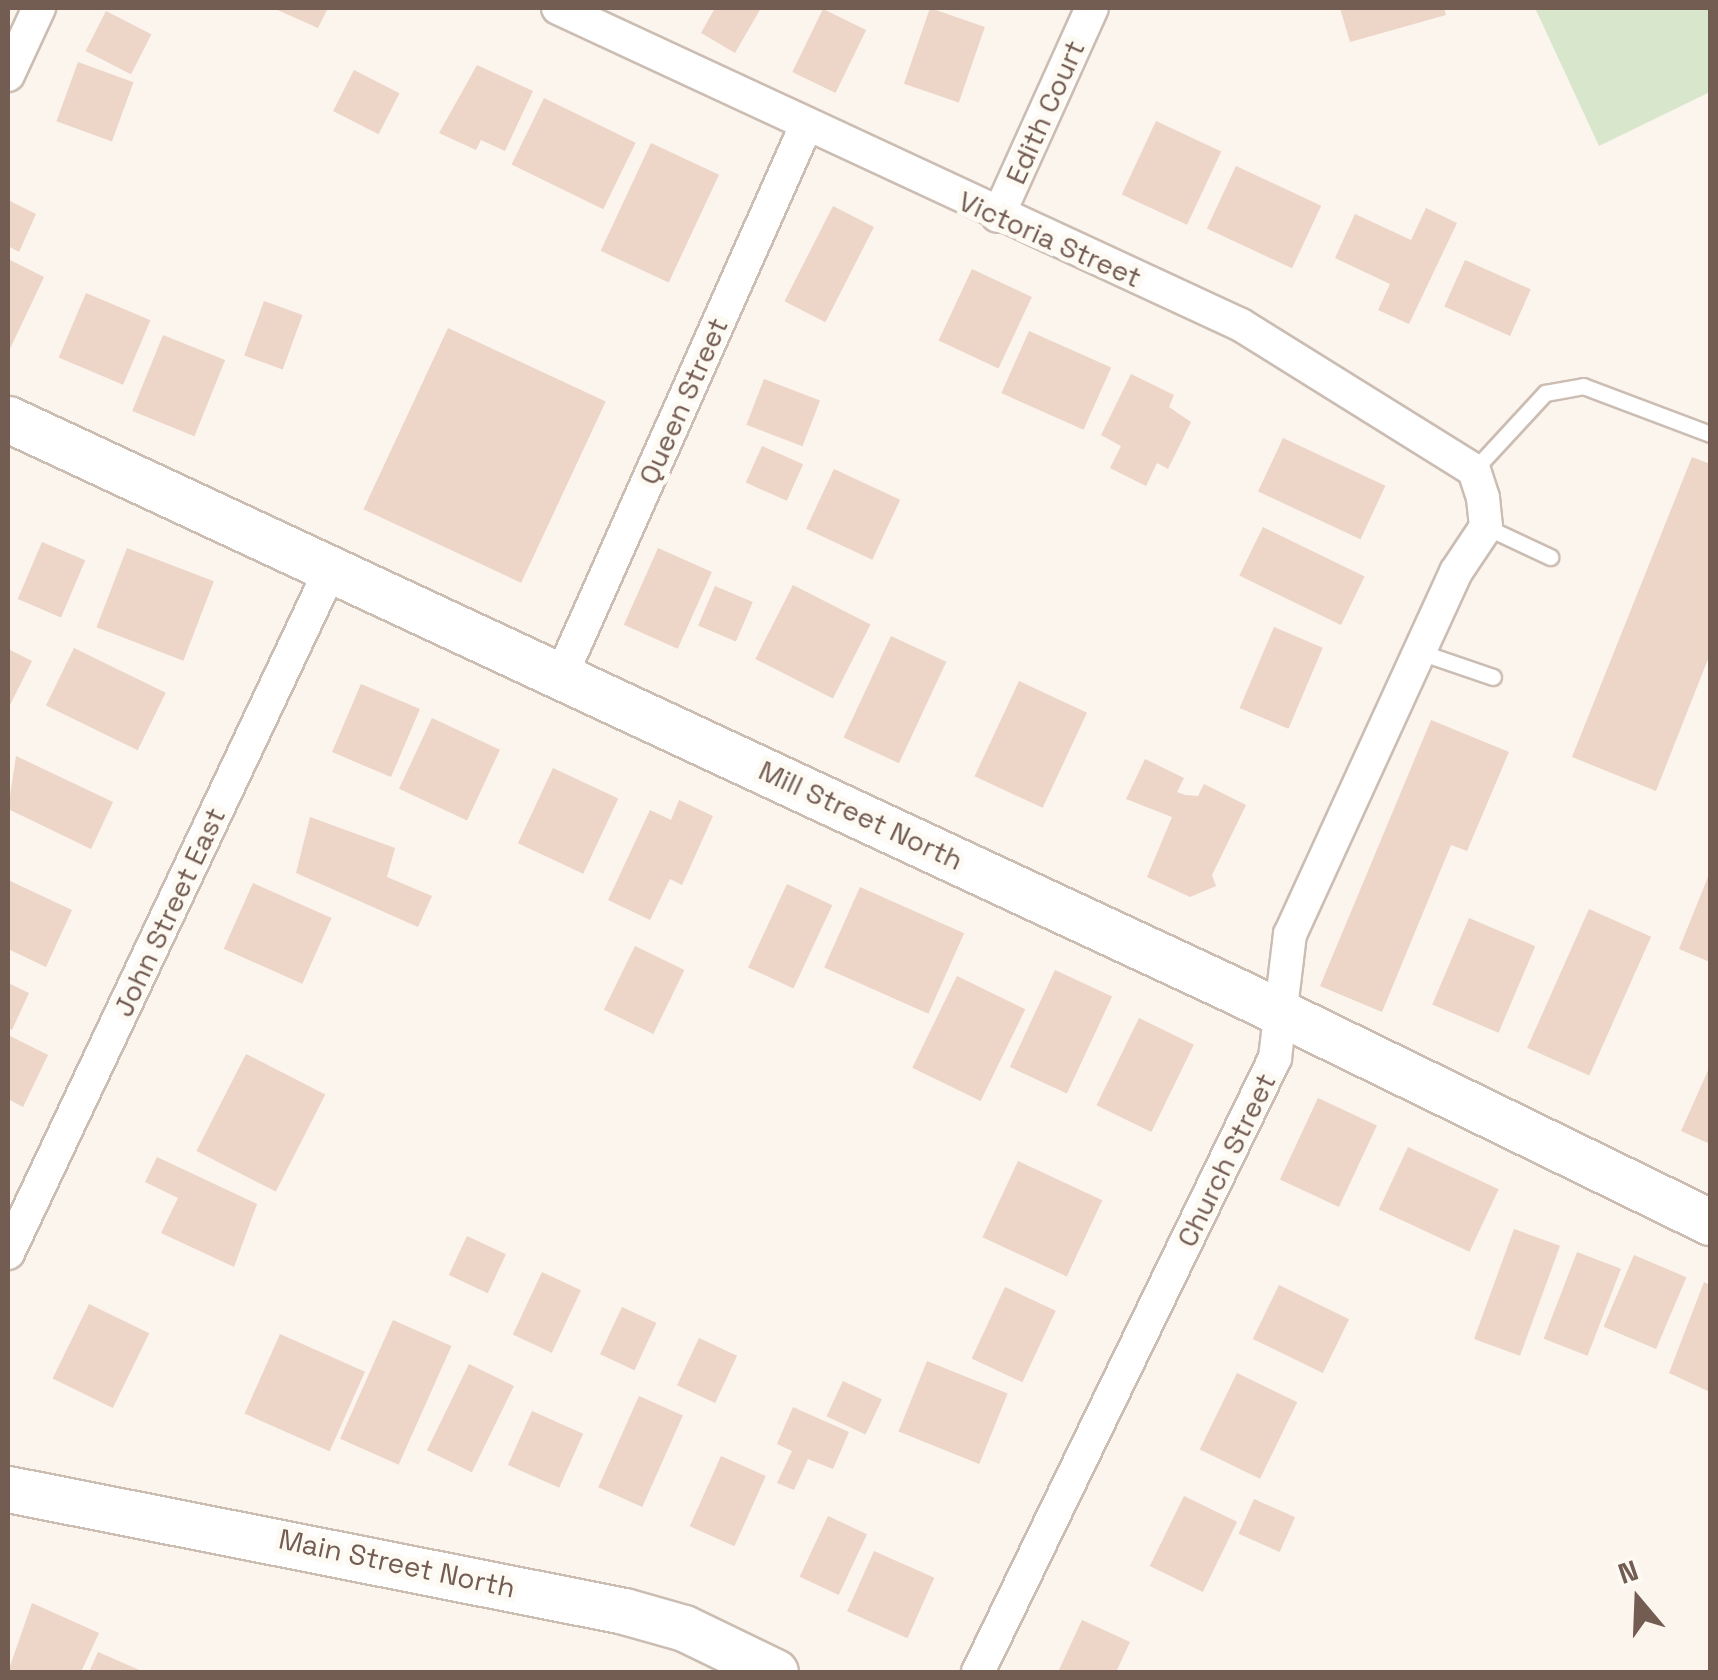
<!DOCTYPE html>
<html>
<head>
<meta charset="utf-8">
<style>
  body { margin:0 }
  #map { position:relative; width:1718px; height:1680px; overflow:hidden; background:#fbf5ed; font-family:"Space Grotesk",sans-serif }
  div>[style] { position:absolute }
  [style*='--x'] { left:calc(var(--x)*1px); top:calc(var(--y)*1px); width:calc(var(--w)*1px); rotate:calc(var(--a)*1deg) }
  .green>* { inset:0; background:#d8e7cc }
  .building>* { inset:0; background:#edd5c8; transform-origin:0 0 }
  .roads { filter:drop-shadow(2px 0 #ccbdb3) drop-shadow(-2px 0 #ccbdb3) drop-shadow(0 2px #ccbdb3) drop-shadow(0 -2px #ccbdb3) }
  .lane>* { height:15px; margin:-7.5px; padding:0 7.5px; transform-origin:7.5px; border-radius:7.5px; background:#fff }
  .street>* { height:32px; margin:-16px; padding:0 16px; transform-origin:16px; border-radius:16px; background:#fff }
  .secondary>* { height:45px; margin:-22.5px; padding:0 22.5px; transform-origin:22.5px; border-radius:22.5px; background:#fff }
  span { translate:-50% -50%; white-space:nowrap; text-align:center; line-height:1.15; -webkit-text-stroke:10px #fdf9f3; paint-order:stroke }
  .street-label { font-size:28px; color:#735c52 }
  .frame { position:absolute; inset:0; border:10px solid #735c52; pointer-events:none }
  .north { position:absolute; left:1588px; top:1550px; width:100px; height:100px; -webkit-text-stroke:8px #fdf9f3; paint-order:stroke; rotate:341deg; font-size:28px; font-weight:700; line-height:40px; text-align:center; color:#735c52 }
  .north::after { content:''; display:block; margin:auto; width:35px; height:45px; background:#735c52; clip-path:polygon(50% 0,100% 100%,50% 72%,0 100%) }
</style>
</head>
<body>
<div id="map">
  <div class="green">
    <i style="clip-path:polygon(1535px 8px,1710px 8px,1710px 92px,1599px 146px)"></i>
  </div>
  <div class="building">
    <i style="clip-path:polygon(273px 8px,328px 8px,318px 28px)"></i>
    <i style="clip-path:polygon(715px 8px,761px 8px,735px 53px,701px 33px)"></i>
    <i style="left:930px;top:8px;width:58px;height:80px;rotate:19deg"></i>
    <i style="clip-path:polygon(1340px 8px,1444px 8px,1446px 15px,1350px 42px)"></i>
    <i style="left:823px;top:9px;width:48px;height:70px;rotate:26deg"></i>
    <i style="left:106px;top:11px;width:51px;height:45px;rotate:27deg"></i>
    <i style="left:78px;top:62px;width:59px;height:63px;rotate:20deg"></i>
    <i style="clip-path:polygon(477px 65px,533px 91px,505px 151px,481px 140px,476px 150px,439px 133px)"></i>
    <i style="left:354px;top:70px;width:51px;height:46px;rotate:27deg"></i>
    <i style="left:544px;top:98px;width:102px;height:74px;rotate:26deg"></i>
    <i style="left:1156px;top:121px;width:72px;height:81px;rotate:25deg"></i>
    <i style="left:651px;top:143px;width:75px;height:119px;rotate:25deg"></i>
    <i style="left:1236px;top:166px;width:94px;height:69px;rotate:25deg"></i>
    <i style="clip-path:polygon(8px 200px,36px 214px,19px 252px,8px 246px)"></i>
    <i style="left:833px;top:206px;width:46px;height:107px;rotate:27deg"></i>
    <i style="clip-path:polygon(1426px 208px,1457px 223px,1409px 324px,1378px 310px,1390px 284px,1335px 258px,1355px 214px,1411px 240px)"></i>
    <i style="clip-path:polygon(8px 259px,44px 277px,8px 353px)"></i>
    <i style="left:1465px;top:260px;width:72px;height:51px;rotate:24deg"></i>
    <i style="left:972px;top:269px;width:66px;height:79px;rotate:25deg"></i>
    <i style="left:86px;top:293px;width:70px;height:70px;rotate:23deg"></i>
    <i style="left:264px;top:301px;width:41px;height:58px;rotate:20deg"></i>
    <i style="left:448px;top:328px;width:174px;height:200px;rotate:25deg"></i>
    <i style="left:1029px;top:331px;width:90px;height:68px;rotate:24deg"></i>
    <i style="left:163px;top:335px;width:67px;height:82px;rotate:22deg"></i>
    <i style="clip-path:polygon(1131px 374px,1174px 395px,1169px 407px,1191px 422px,1168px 469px,1157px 463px,1146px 486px,1110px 468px,1121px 446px,1101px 435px)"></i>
    <i style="left:764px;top:379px;width:60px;height:49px;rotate:21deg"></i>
    <i style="left:1283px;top:438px;width:113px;height:59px;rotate:25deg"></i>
    <i style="left:762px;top:446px;width:45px;height:40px;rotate:24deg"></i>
    <i style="clip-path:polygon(1692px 457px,1710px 464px,1710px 654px,1656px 791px,1572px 757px)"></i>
    <i style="left:834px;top:469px;width:73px;height:66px;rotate:25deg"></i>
    <i style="left:1263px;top:527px;width:113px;height:54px;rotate:26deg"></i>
    <i style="left:42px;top:542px;width:47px;height:62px;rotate:23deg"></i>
    <i style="left:127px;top:548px;width:93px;height:85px;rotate:21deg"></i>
    <i style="left:658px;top:548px;width:59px;height:84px;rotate:24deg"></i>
    <i style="left:793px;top:585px;width:87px;height:83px;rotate:27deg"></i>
    <i style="left:715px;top:586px;width:41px;height:43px;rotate:23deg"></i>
    <i style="left:1274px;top:627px;width:53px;height:88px;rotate:23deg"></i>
    <i style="left:891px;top:636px;width:61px;height:112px;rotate:25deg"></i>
    <i style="left:74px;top:648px;width:102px;height:64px;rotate:26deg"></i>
    <i style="clip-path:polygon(8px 649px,32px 661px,8px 709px)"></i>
    <i style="left:1019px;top:681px;width:75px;height:105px;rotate:25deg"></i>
    <i style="left:361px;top:684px;width:64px;height:74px;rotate:23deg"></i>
    <i style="left:432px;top:718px;width:75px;height:78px;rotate:25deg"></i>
    <i style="clip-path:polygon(1431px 720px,1509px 752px,1467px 851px,1451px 845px,1382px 1012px,1320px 986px)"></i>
    <i style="clip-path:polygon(16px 756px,113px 802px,91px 849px,8px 809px)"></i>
    <i style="clip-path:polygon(1145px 759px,1184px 778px,1177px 792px,1185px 795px,1198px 796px,1204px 784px,1246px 805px,1212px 875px,1216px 886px,1190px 897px,1147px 877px,1172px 817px,1126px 799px)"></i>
    <i style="left:553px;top:768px;width:72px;height:83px;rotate:25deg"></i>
    <i style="clip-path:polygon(679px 800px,713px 816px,682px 885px,670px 879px,650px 920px,608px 900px,650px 810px,671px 820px)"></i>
    <i style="clip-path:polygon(310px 817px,395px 848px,387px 877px,432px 896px,418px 927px,296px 873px)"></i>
    <i style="clip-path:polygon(1710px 872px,1710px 962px,1679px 949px)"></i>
    <i style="clip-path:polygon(8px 880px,72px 910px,46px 967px,8px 949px)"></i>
    <i style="left:253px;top:883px;width:86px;height:72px;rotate:24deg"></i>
    <i style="left:787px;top:884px;width:50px;height:92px;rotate:25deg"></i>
    <i style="left:860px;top:887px;width:114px;height:88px;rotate:24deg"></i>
    <i style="left:1589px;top:909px;width:68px;height:152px;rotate:24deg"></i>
    <i style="left:1469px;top:918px;width:72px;height:94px;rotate:23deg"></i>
    <i style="left:635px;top:946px;width:55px;height:71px;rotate:26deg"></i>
    <i style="left:1055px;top:970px;width:63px;height:107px;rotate:25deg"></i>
    <i style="left:957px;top:976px;width:76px;height:102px;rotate:26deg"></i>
    <i style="clip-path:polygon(8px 983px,29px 993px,12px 1030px,8px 1028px)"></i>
    <i style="left:1139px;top:1018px;width:61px;height:97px;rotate:26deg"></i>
    <i style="clip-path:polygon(8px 1035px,48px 1055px,23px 1107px,8px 1099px)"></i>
    <i style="left:246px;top:1054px;width:89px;height:109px;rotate:27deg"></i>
    <i style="clip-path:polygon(1710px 1066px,1710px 1144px,1681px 1131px)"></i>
    <i style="left:1318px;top:1098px;width:65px;height:90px;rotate:25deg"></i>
    <i style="left:1408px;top:1147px;width:100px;height:69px;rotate:25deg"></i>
    <i style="clip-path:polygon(157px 1157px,257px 1204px,234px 1267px,161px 1233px,178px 1198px,145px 1182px)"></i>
    <i style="left:1018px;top:1161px;width:93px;height:84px;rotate:25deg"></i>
    <i style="left:1514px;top:1229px;width:49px;height:117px;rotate:20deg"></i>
    <i style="left:467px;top:1236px;width:43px;height:43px;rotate:25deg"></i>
    <i style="left:1577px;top:1252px;width:47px;height:93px;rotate:21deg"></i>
    <i style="left:1634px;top:1255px;width:57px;height:78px;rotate:23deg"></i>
    <i style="left:542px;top:1272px;width:43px;height:69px;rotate:25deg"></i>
    <i style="clip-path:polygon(1704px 1282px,1710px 1285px,1710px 1392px,1669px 1373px)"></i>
    <i style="left:1279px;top:1285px;width:78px;height:60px;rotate:26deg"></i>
    <i style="left:1005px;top:1287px;width:56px;height:79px;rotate:25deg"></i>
    <i style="left:89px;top:1304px;width:67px;height:83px;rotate:26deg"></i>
    <i style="left:622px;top:1307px;width:38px;height:52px;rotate:25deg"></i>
    <i style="left:393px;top:1320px;width:64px;height:130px;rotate:24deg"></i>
    <i style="left:280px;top:1334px;width:93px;height:87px;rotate:24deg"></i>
    <i style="left:699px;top:1338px;width:42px;height:52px;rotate:25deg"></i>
    <i style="left:927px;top:1361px;width:87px;height:76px;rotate:22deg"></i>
    <i style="left:469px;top:1364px;width:50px;height:96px;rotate:26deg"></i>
    <i style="left:1237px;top:1373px;width:67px;height:85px;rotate:26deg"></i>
    <i style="left:843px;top:1381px;width:43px;height:39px;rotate:25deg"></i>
    <i style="left:639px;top:1396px;width:48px;height:100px;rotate:24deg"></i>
    <i style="clip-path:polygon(793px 1407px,849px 1432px,833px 1469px,808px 1459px,794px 1490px,777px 1483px,792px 1451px,777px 1444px)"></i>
    <i style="left:532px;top:1411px;width:56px;height:59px;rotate:24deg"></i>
    <i style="left:721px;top:1456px;width:49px;height:77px;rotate:24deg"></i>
    <i style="left:1184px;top:1496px;width:59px;height:78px;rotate:26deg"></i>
    <i style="left:1254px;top:1499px;width:45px;height:38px;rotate:24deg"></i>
    <i style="left:828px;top:1516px;width:43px;height:67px;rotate:25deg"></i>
    <i style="left:874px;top:1551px;width:66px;height:66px;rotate:24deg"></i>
    <i style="clip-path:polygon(32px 1603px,99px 1633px,81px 1672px,8px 1672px)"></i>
    <i style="clip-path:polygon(1082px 1620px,1130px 1642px,1116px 1672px,1058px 1672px)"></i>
    <i style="clip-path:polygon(98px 1652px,144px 1672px,89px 1672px)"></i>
  </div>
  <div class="roads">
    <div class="lane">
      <i style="--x:1474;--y:470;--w:105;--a:-47.3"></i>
      <i style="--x:1545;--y:393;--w:39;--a:-10"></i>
      <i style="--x:1583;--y:386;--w:136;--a:20.7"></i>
      <i style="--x:1486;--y:527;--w:71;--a:25.1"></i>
      <i style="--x:1420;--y:652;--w:77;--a:18.9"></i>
    </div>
    <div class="street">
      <i style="--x:558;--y:8;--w:753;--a:24.9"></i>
      <i style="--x:1241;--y:325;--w:274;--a:31.9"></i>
      <i style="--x:1474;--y:470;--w:29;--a:72"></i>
      <i style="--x:1483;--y:498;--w:29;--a:84"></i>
      <i style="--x:1486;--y:527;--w:54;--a:123.7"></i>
      <i style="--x:1456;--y:572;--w:398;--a:114.6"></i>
      <i style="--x:1290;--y:934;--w:125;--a:96.9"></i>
      <i style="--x:1275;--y:1058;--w:682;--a:115.81"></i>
      <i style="--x:8;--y:75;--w:74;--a:-65.2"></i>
      <i style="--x:998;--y:216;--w:228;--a:-65.7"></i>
      <i style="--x:562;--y:674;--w:598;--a:-66.01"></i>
      <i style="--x:8;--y:1253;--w:754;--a:-64.73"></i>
    </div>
    <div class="secondary">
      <i style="--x:8;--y:419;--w:1359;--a:24.98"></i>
      <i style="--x:1240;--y:993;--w:523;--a:25.98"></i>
      <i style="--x:8;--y:1489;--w:628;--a:11.2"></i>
      <i style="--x:624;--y:1611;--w:62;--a:15.8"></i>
      <i style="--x:684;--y:1628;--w:101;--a:25.8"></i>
    </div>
  </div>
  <div class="street-label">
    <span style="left:1045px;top:112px;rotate:-66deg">Edith Court</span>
    <span style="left:1050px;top:239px;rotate:24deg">Victoria Street</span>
    <span style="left:683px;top:401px;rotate:-66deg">Queen Street</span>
    <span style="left:861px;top:815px;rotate:25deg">Mill Street North</span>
    <span style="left:169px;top:912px;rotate:-65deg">John Street East</span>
    <span style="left:1226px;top:1160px;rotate:-64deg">Church Street</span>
    <span style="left:397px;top:1563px;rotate:12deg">Main Street North</span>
  </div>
  <div class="frame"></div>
  <div class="north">N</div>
</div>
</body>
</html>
